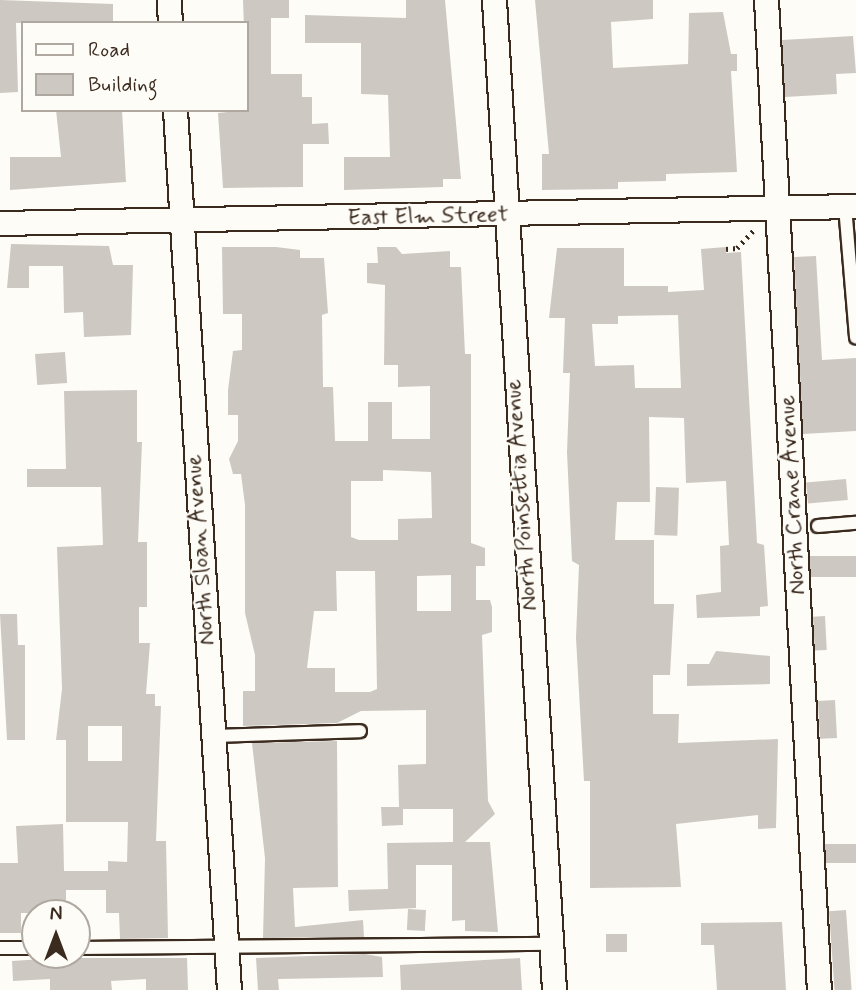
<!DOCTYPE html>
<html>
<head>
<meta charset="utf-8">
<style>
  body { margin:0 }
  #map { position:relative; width:856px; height:990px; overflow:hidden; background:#fdfcf7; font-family:Mynerve,sans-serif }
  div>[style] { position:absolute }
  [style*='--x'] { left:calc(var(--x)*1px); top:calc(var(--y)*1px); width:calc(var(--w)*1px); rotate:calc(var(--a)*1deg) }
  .building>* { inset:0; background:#cdc8c2; transform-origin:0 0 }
  .path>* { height:4.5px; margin-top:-2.25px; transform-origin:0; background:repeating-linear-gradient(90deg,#3b2a1e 0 2px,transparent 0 7px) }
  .roads { filter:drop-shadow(2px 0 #3b2a1e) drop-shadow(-2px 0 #3b2a1e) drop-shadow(0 2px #3b2a1e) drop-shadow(0 -2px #3b2a1e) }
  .service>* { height:12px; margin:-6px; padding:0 6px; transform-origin:6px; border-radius:6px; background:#fdfcf7 }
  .minor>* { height:23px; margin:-11.5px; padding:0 11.5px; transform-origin:11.5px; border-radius:11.5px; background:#fdfcf7 }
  span { translate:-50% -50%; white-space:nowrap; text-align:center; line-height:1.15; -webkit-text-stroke:5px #fdfcf7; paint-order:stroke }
  .street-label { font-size:23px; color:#3b2a1e }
  .legend { position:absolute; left:21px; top:21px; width:228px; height:91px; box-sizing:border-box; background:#fdfcf7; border:2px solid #afa8a0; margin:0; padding:9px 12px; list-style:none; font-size:21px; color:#3b2a1e }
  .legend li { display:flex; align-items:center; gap:14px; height:35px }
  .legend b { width:35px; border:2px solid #afa8a0 }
  .north { position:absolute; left:21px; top:899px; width:70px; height:70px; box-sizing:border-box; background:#fdfcf7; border:2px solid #afa8a0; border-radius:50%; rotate:0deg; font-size:19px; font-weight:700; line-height:28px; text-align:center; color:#3b2a1e }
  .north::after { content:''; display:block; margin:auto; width:24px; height:32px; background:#3b2a1e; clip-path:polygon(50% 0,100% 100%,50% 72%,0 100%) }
</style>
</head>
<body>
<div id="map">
  <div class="building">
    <i style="clip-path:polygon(0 0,113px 4px,113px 23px,16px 23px,18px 92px,0 93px)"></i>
    <i style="clip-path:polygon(243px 0,289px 0,289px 18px,271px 18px,271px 74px,302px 74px,302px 97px,312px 97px,312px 124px,328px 123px,329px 144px,303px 144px,303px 187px,223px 188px,218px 113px,247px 110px)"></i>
    <i style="clip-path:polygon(406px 0,445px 0,461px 179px,443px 179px,443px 187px,344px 190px,344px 157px,390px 157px,388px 95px,361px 94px,361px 43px,305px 43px,305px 15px,406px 18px)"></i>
    <i style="clip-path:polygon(535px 0,653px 0,653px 19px,611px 22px,613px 68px,688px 64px,689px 13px,723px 12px,731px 54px,737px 54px,737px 71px,731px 71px,737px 172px,666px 174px,666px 181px,618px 182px,618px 189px,542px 190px,542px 154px,549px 154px)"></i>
    <i style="clip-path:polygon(853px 36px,856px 73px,836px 74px,837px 94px,785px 97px,782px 40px)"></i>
    <i style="clip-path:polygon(56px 110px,122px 110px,126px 182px,10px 190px,10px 157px,61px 157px)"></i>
    <i style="clip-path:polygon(11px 244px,109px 246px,113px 265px,133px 265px,131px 335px,84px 337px,83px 312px,64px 313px,63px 266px,29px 266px,29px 288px,7px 288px)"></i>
    <i style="clip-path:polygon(evenodd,222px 247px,276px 247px,300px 250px,300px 258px,324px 258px,328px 313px,322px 315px,323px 387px,333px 387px,335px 441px,368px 441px,368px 402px,392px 402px,392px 439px,430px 439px,430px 386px,398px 387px,398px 365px,384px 365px,385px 285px,367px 283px,367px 263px,378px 263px,377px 247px,396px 247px,402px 254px,450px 251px,450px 267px,461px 267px,465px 354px,471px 354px,471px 543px,485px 548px,485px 566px,476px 566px,476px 600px,490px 600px,492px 607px,492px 632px,482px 635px,488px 801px,495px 814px,465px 842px,490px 842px,498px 932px,465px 931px,465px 920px,452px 921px,452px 865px,416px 865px,416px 908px,349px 911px,348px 890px,388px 889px,387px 843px,453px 842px,453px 809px,403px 809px,403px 825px,382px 826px,381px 807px,399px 807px,398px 765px,426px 764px,426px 710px,361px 711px,337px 723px,243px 726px,243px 691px,255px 691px,255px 655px,245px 613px,245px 505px,241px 474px,233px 474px,229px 459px,238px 441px,238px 415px,228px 415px,228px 390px,233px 351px,242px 350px,242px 314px,223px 314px,222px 247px,383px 470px,431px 472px,432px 518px,398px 519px,398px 540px,359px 540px,351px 537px,351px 481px,383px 481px,383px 470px,222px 247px,336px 571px,375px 571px,377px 689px,370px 692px,335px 692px,335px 668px,307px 668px,314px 611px,337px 611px,336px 571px,222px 247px,451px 575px,451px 611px,417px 611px,417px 576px,451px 575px)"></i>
    <i style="clip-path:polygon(evenodd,726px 247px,726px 253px,741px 252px,757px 543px,764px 545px,768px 606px,760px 607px,760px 616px,697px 618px,696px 595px,721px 592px,720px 546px,729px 545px,726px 481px,686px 483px,684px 418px,649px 417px,650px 502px,617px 502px,615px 540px,654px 540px,654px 604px,674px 604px,670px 675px,653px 675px,653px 714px,679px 714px,678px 743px,778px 739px,776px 828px,758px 829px,758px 815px,676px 824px,681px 887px,590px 888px,590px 781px,584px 781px,576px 638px,579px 565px,572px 561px,567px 452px,570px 373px,563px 373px,565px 318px,549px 318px,557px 248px,624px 248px,624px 286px,668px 286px,668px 292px,704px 290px,701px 249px,726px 247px,678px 315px,681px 388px,635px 388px,634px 365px,595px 366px,592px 324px,618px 324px,618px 316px,678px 315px)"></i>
    <i style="clip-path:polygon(816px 256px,822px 360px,856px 358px,856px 431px,803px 434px,794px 257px)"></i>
    <i style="left:65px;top:352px;width:31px;height:30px;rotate:86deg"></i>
    <i style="clip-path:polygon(evenodd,137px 390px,137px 442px,142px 442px,138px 542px,147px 542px,147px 607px,139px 607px,139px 643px,150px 643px,146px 694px,155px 694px,155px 706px,161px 706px,156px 841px,166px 841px,168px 938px,120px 939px,119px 913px,106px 913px,106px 890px,66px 890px,66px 913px,21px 913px,21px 933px,0 933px,0 863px,18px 863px,16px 826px,63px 824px,64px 871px,108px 871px,108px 861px,127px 862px,128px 822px,66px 822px,66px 740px,56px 740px,62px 689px,57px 547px,103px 545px,101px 487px,27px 487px,27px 469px,66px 469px,64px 391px,137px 390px,88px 726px,122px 726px,122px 761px,88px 761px,88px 726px)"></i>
    <i style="left:846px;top:479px;width:21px;height:40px;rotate:85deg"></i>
    <i style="left:656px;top:487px;width:23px;height:48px;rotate:2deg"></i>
    <i style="left:856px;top:556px;width:21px;height:46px;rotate:90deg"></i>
    <i style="clip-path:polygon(0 614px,17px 614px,18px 645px,25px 645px,25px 740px,7px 740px)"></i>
    <i style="left:825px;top:616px;width:34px;height:12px;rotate:87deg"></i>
    <i style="clip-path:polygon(716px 651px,770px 656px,770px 684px,687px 686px,687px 664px,709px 664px)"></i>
    <i style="left:835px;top:700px;width:38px;height:17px;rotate:87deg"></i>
    <i style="clip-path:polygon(337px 741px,338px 887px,293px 888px,295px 927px,363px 920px,364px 937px,263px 938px,265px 858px,252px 743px)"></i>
    <i style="left:856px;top:844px;width:19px;height:31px;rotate:90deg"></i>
    <i style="left:408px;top:909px;width:18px;height:21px;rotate:3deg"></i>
    <i style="left:846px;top:910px;width:80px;height:17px;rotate:86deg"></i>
    <i style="clip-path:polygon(782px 922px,786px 990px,717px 990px,714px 945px,701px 945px,701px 923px)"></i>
    <i style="left:606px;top:934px;width:21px;height:18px"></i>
    <i style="clip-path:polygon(365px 954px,382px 957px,383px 977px,278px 979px,279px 990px,258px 990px,256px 958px)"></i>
    <i style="clip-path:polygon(58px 958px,187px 958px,188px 990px,146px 990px,146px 979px,111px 981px,112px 990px,50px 990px,50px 979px,13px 981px,12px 961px)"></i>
    <i style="clip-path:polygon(520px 958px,522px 990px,401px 990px,400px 965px)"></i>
  </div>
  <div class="path">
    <i style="--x:726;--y:249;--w:11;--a:-5"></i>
    <i style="--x:737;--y:248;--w:26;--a:-47"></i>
  </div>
  <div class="roads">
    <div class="service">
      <i style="--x:845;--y:206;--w:132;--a:85.2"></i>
      <i style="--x:818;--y:526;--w:38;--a:-5"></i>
      <i style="--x:213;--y:736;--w:147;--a:-1.9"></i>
      <i style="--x:0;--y:948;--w:35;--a:0"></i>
      <i style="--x:77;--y:948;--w:474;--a:-0.5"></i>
    </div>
    <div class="minor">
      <i style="--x:169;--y:0;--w:23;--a:88"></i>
      <i style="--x:494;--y:0;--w:992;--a:86.53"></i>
      <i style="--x:766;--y:0;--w:991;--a:86.94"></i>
      <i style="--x:175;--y:110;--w:882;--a:86.49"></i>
      <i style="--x:0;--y:223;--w:856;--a:-1.14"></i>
    </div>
  </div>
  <div class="street-label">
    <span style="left:428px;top:217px;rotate:-1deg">East Elm Street</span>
    <span style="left:522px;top:495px;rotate:-94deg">North Poinsettia Avenue</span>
    <span style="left:793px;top:495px;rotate:-93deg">North Crane Avenue</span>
    <span style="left:201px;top:550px;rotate:-94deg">North Sloan Avenue</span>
  </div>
  <ul class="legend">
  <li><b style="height:9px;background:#fdfcf7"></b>Road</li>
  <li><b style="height:19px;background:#cdc8c2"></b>Building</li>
  </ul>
  <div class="north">N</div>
</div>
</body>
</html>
